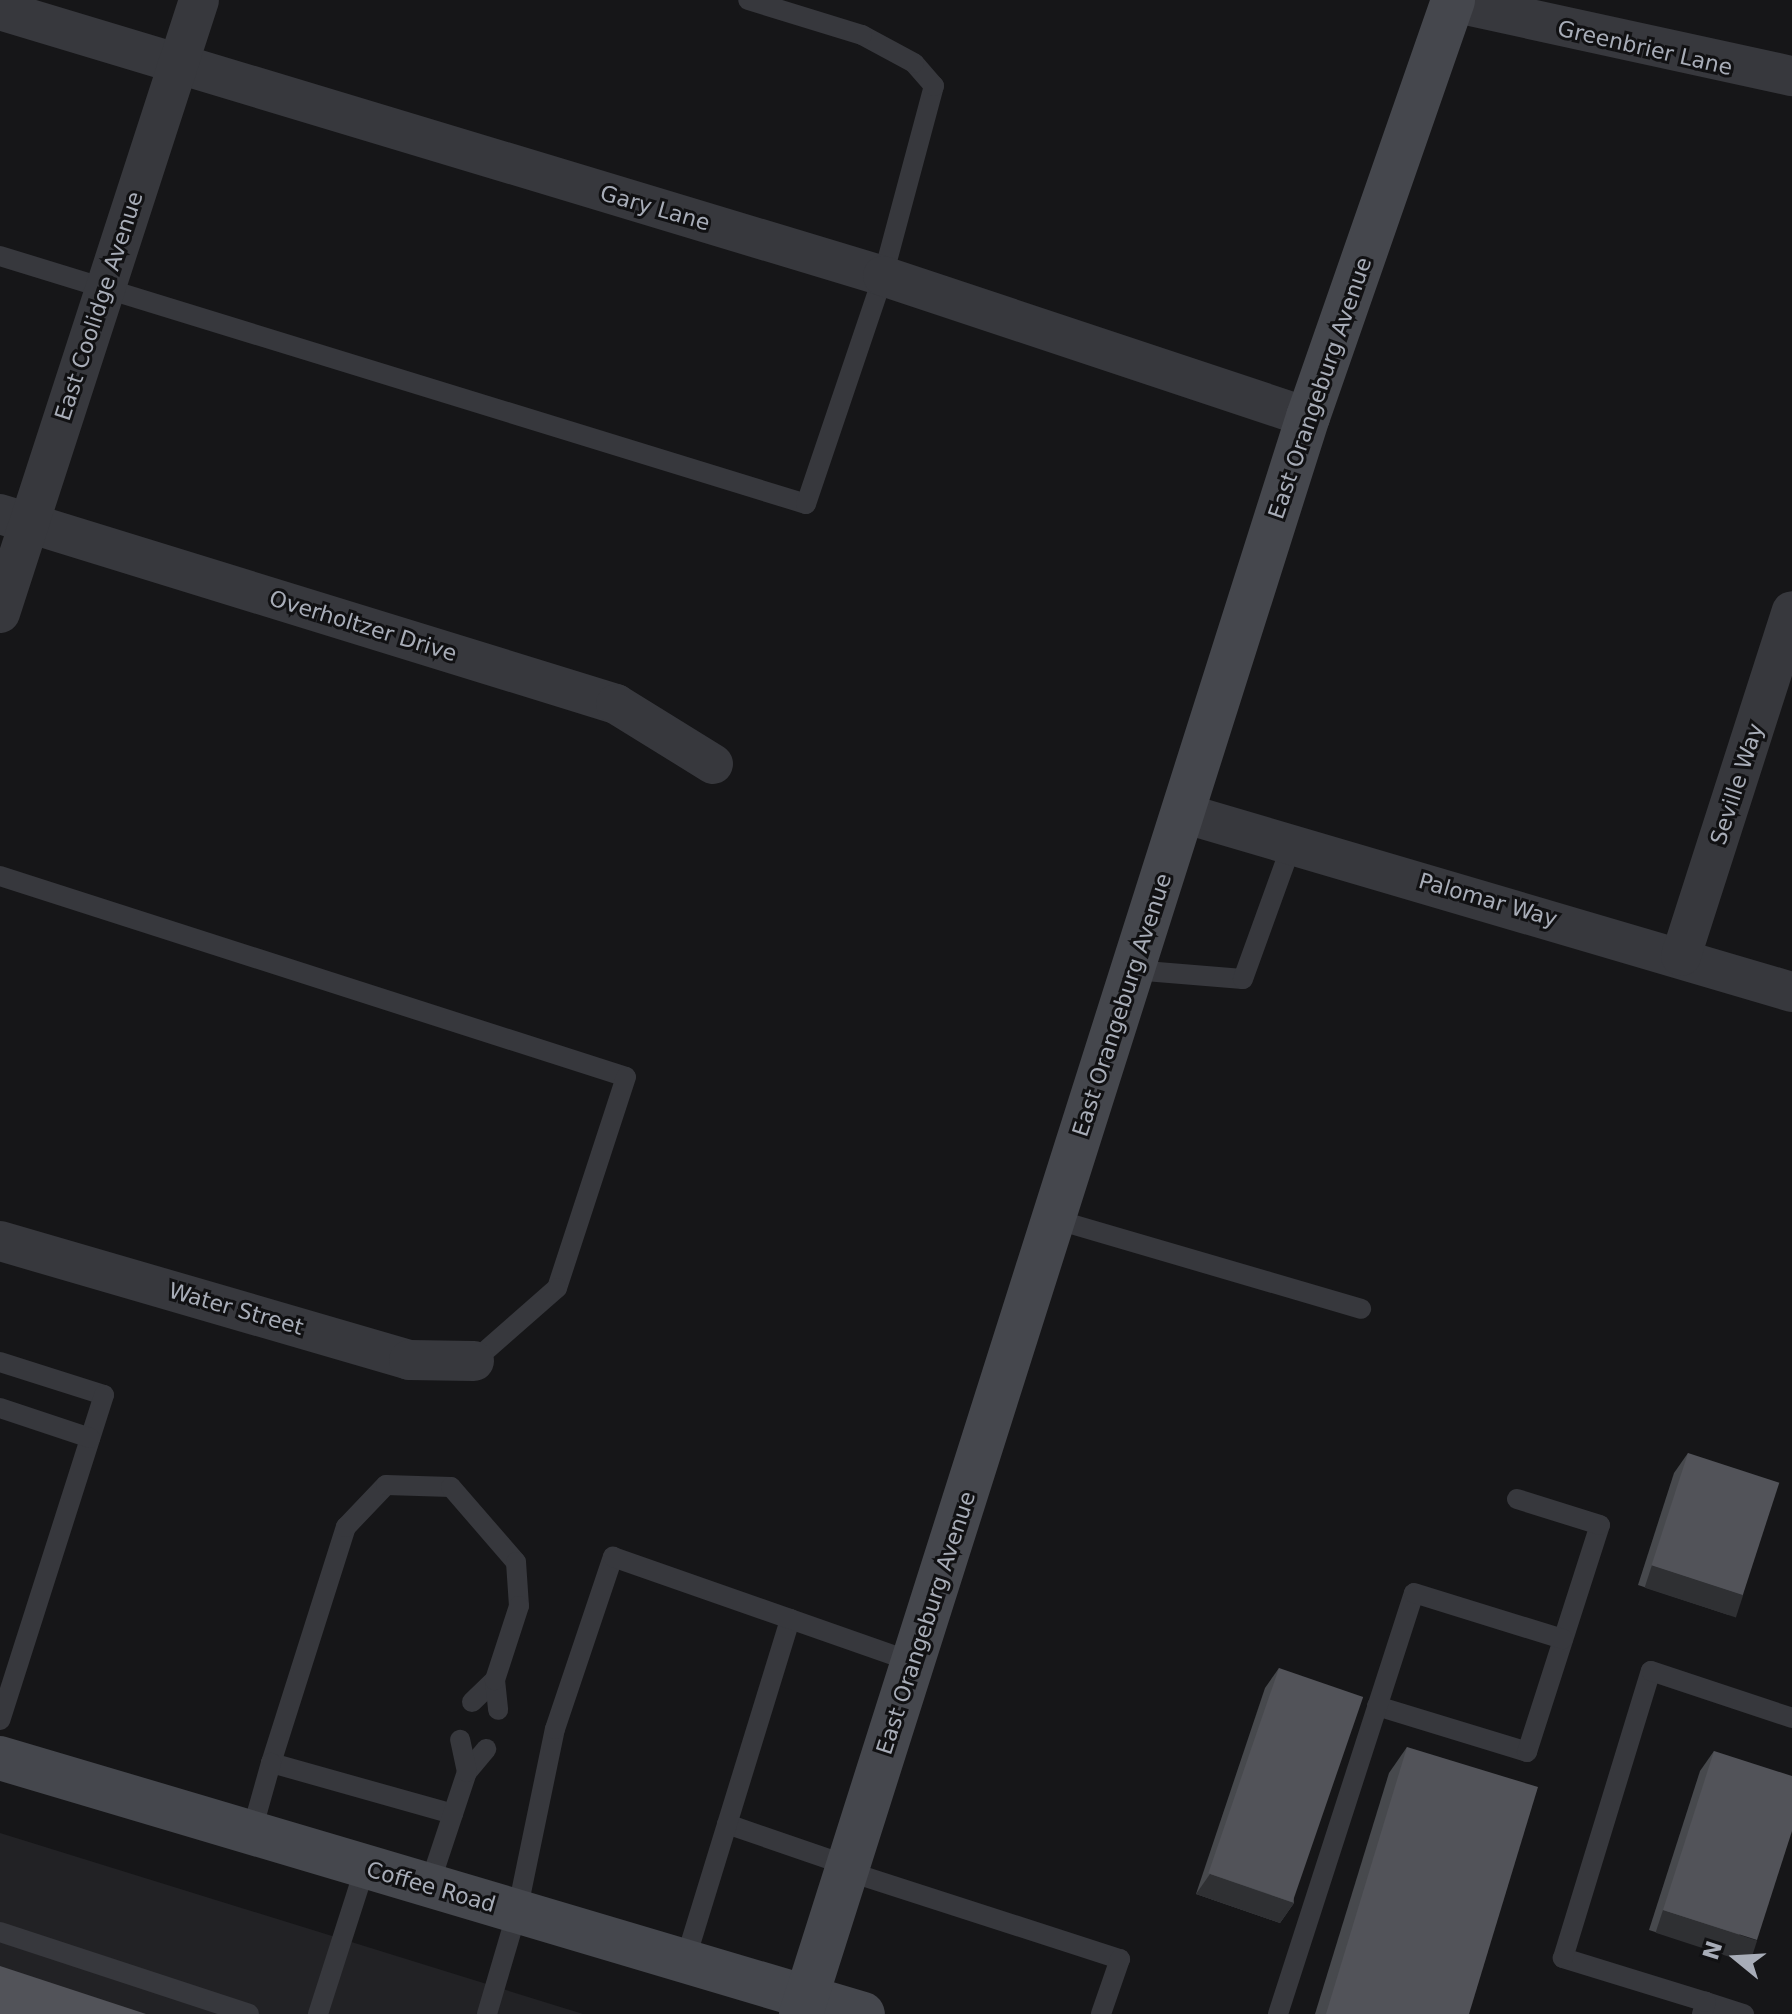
<!DOCTYPE html>
<html>
<head>
<meta charset="utf-8">
<style>
  body { margin:0 }
  #map { position:relative; width:1792px; height:2014px; overflow:hidden; background:#161618; font-family:"DejaVu Sans",sans-serif }
  div>[style] { position:absolute }
  [style*='--x'] { left:calc(var(--x)*1px); top:calc(var(--y)*1px); width:calc(var(--w)*1px); rotate:calc(var(--a)*1deg) }
  .built>* { inset:0; background:#222225 }
  .lane>* { height:20px; margin:-10px; padding:0 10px; transform-origin:10px; border-radius:10px; background:#37383d }
  .street>* { height:40px; margin:-20px; padding:0 20px; transform-origin:20px; border-radius:20px; background:#37383d }
  .secondary>* { height:44px; margin:-22px; padding:0 22px; transform-origin:22px; border-radius:22px; background:#45474d }
  .wall>* { inset:0; background:#47494d }
  .shaded-wall>* { inset:0; background:#2f3033; transform-origin:0 0 }
  .building>* { inset:0; background:#525359; transform-origin:0 0 }
  span { translate:-50% -50%; white-space:nowrap; text-align:center; line-height:1.15; -webkit-text-stroke:6px #111113; paint-order:stroke }
  .street-label { font-size:22px; color:#a8adb8 }
  .north { position:absolute; left:1696px; top:1918px; width:80px; height:80px; -webkit-text-stroke:6px #111113; paint-order:stroke; rotate:288deg; font-size:22px; font-weight:700; line-height:32px; text-align:center; color:#a8adb8 }
  .north::after { content:''; display:block; margin:auto; width:28px; height:36px; background:#a8adb8; clip-path:polygon(50% 0,100% 100%,50% 72%,0 100%) }
</style>
</head>
<body>
<div id="map">
  <div class="built">
    <i style="clip-path:polygon(0 1833px,583px 2014px,0 2014px)"></i>
  </div>
  <div class="lane">
    <i style="--x:0;--y:256;--w:843;--a:17.1"></i>
    <i style="--x:806;--y:504;--w:241;--a:-71.3"></i>
    <i style="--x:883;--y:276;--w:197;--a:-75"></i>
    <i style="--x:934;--y:86;--w:30;--a:-131"></i>
    <i style="--x:914;--y:63;--w:59;--a:-151.7"></i>
    <i style="--x:862;--y:35;--w:119;--a:-162.9"></i>
    <i style="--x:0;--y:876;--w:657;--a:17.8"></i>
    <i style="--x:626;--y:1077;--w:222;--a:108.1"></i>
    <i style="--x:557;--y:1288;--w:111;--a:138.7"></i>
    <i style="--x:1133;--y:970;--w:110;--a:4.7"></i>
    <i style="--x:1243;--y:979;--w:144;--a:-70.1"></i>
    <i style="--x:1054;--y:1219;--w:320;--a:16.3"></i>
    <i style="--x:0;--y:1362;--w:109;--a:17.6"></i>
    <i style="--x:104;--y:1395;--w:341;--a:107.7"></i>
    <i style="--x:0;--y:1408;--w:95;--a:18.4"></i>
    <i style="--x:472;--y:1702;--w:32;--a:-44"></i>
    <i style="--x:495;--y:1680;--w:30;--a:84"></i>
    <i style="--x:1377;--y:1706;--w:157;--a:17"></i>
    <i style="--x:1527;--y:1752;--w:238;--a:-72.2"></i>
    <i style="--x:1600;--y:1525;--w:87;--a:-162.6"></i>
    <i style="--x:467;--y:1772;--w:30;--a:-50"></i>
    <i style="--x:453;--y:1814;--w:189;--a:-164.3"></i>
    <i style="--x:271;--y:1763;--w:248;--a:-72.4"></i>
    <i style="--x:346;--y:1527;--w:58;--a:-46.4"></i>
    <i style="--x:386;--y:1485;--w:65;--a:1.8"></i>
    <i style="--x:451;--y:1487;--w:99;--a:49.1"></i>
    <i style="--x:516;--y:1562;--w:44;--a:86.1"></i>
    <i style="--x:519;--y:1606;--w:78;--a:108"></i>
    <i style="--x:727;--y:1824;--w:129;--a:19"></i>
    <i style="--x:251;--y:1834;--w:74;--a:-74.3"></i>
    <i style="--x:847;--y:1871;--w:287;--a:17.9"></i>
    <i style="--x:1120;--y:1959;--w:58;--a:109.1"></i>
    <i style="--x:429;--y:1886;--w:120;--a:-71.6"></i>
    <i style="--x:467;--y:1772;--w:33;--a:-102"></i>
    <i style="--x:0;--y:1932;--w:262;--a:18.2"></i>
    <i style="--x:685;--y:1961;--w:358;--a:-72.9"></i>
    <i style="--x:1706;--y:2002;--w:40;--a:18"></i>
    <i style="--x:318;--y:2014;--w:153;--a:-72.2"></i>
    <i style="--x:487;--y:2014;--w:106;--a:-73.6"></i>
    <i style="--x:517;--y:1912;--w:187;--a:-78.3"></i>
    <i style="--x:555;--y:1729;--w:182;--a:-71.4"></i>
    <i style="--x:613;--y:1557;--w:318;--a:19.3"></i>
    <i style="--x:1278;--y:2014;--w:442;--a:-72.1"></i>
    <i style="--x:1414;--y:1593;--w:156;--a:17.2"></i>
    <i style="--x:1702;--y:2014;--w:13;--a:-72"></i>
    <i style="--x:1706;--y:2002;--w:150;--a:-162.9"></i>
    <i style="--x:1563;--y:1958;--w:300;--a:-73"></i>
    <i style="--x:1651;--y:1671;--w:149;--a:18.4"></i>
  </div>
  <div class="street">
    <i style="--x:1452;--y:2;--w:348;--a:12.3"></i>
    <i style="--x:0;--y:10;--w:922;--a:16.76"></i>
    <i style="--x:883;--y:276;--w:448;--a:18.4"></i>
    <i style="--x:0;--y:514;--w:645;--a:17.14"></i>
    <i style="--x:616;--y:704;--w:114;--a:31.7"></i>
    <i style="--x:0;--y:613;--w:644;--a:-72.01"></i>
    <i style="--x:1183;--y:813;--w:635;--a:16.38"></i>
    <i style="--x:1681;--y:956;--w:362;--a:-72.2"></i>
    <i style="--x:0;--y:1241;--w:426;--a:16.2"></i>
    <i style="--x:409;--y:1360;--w:65;--a:0.9"></i>
  </div>
  <div class="secondary">
    <i style="--x:0;--y:1758;--w:900;--a:16.52"></i>
    <i style="--x:801;--y:2014;--w:1676;--a:-72.39"></i>
    <i style="--x:1308;--y:417;--w:441;--a:-70.8"></i>
  </div>
  <div class="wall">
    <i style="clip-path:polygon(1688px 1453px,1743px 1595px,1729px 1615px,1638px 1585px,1674px 1473px)"></i>
    <i style="clip-path:polygon(1279px 1668px,1294px 1903px,1280px 1923px,1196px 1894px,1265px 1688px)"></i>
    <i style="clip-path:polygon(1407px 1747px,1469px 2014px,1315px 2014px,1389px 1773px)"></i>
    <i style="clip-path:polygon(1714px 1751px,1743px 1960px,1649px 1930px,1700px 1771px)"></i>
  </div>
  <div class="shaded-wall">
    <i style="left:1652px;top:1565px;width:96px;height:24px;rotate:18deg"></i>
    <i style="clip-path:polygon(1210px 1874px,1294px 1903px,1280px 1923px,1196px 1894px)"></i>
    <i style="left:1663px;top:1910px;width:99px;height:24px;rotate:18deg"></i>
  </div>
  <div class="building">
    <i style="left:1688px;top:1453px;width:96px;height:118px;rotate:18deg"></i>
    <i style="left:1279px;top:1668px;width:89px;height:217px;rotate:19deg"></i>
    <i style="clip-path:polygon(1407px 1747px,1538px 1787px,1469px 2014px,1326px 2014px)"></i>
    <i style="clip-path:polygon(1714px 1751px,1792px 1776px,1792px 1831px,1757px 1940px,1663px 1910px)"></i>
    <i style="clip-path:polygon(0 1966px,146px 2014px,0 2014px)"></i>
  </div>
  <div class="street-label">
    <span style="left:1645px;top:48px;rotate:13deg">Greenbrier Lane</span>
    <span style="left:655px;top:208px;rotate:16deg">Gary Lane</span>
    <span style="left:99px;top:306px;rotate:-72deg">East Coolidge Avenue</span>
    <span style="left:1320px;top:388px;rotate:-71deg">East Orangeburg Avenue</span>
    <span style="left:363px;top:626px;rotate:17deg">Overholtzer Drive</span>
    <span style="left:1737px;top:784px;rotate:-72deg">Seville Way</span>
    <span style="left:1488px;top:900px;rotate:16deg">Palomar Way</span>
    <span style="left:1122px;top:1005px;rotate:-72deg">East Orangeburg Avenue</span>
    <span style="left:236px;top:1309px;rotate:16deg">Water Street</span>
    <span style="left:926px;top:1623px;rotate:-72deg">East Orangeburg Avenue</span>
    <span style="left:431px;top:1887px;rotate:16deg">Coffee Road</span>
  </div>
  <div class="north">N</div>
</div>
</body>
</html>
